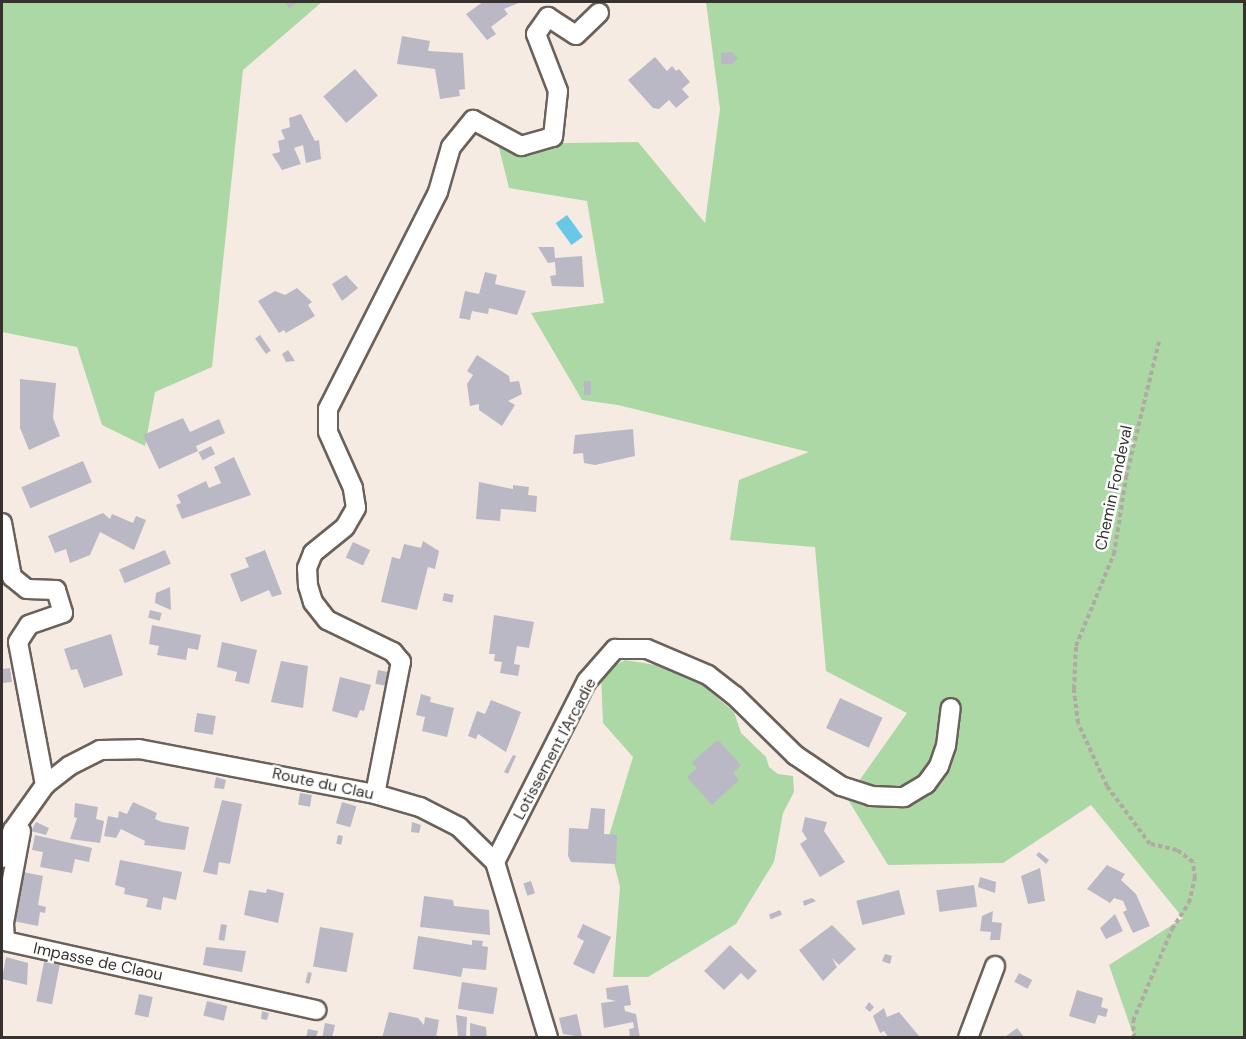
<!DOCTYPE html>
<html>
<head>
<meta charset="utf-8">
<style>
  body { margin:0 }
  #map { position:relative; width:1246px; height:1039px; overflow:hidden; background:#f6ebe3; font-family:"DM Sans",sans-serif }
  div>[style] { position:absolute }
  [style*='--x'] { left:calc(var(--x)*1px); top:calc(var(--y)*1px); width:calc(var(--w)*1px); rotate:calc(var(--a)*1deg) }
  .green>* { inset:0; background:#abd8a4 }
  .water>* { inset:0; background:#68c8e5; transform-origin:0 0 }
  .building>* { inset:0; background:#b9b8c4; transform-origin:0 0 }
  .path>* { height:4px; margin-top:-2px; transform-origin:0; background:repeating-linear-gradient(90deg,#b1a9a2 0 4.5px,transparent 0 7.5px) }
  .roads { filter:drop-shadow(2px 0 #6a615a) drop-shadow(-2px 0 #6a615a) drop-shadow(0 2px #6a615a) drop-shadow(0 -2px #6a615a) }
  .minor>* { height:18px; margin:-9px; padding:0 9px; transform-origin:9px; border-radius:9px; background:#fff }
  span { translate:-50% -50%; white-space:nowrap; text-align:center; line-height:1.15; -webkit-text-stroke:5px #fff; paint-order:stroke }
  .street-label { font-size:16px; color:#37322f }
  .frame { position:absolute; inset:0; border:3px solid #37322f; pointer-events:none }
</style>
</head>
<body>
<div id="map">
  <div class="green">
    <i style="clip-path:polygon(2px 2px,322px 2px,243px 70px,212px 367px,155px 392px,145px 446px,102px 425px,77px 347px,2px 332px)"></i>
    <i style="clip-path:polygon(706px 2px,1244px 2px,1244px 1037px,1134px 1037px,1109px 965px,1183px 918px,1091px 805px,1003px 863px,888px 865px,847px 798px,907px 713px,826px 671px,815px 547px,730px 540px,739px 480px,809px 452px,618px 405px,582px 400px,531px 313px,604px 303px,587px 201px,509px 188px,498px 144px,638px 142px,705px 223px,720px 109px)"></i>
    <i style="clip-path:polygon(625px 660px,685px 670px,734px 712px,741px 733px,766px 757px,769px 767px,778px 774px,793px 776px,794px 792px,783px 813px,774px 862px,736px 924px,648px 977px,613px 977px,620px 887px,608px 839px,633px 757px,603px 723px,601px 673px)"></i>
  </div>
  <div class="water">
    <i style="left:567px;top:215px;width:27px;height:14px;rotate:54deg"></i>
  </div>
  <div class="building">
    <i style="clip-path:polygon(285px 2px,298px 2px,289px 8px)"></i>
    <i style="clip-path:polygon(483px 2px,521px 2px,504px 9px,508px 14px,491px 27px,496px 34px,487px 40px,466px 14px)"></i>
    <i style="clip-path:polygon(402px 36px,430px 41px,428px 51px,463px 53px,465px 89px,459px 90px,460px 96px,440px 99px,435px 69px,397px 64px)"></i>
    <i style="clip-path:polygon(731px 52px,738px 58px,732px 64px,721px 64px,721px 53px)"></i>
    <i style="clip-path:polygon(655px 57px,667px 71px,672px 66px,676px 71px,679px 69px,690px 82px,682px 89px,689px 97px,676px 108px,669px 100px,659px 109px,653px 108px,628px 80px)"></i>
    <i style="left:355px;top:69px;width:35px;height:42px;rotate:49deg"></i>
    <i style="clip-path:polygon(301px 114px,315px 141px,319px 140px,321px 159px,306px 163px,303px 145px,294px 148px,301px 164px,282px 170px,272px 154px,280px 152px,278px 141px,285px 139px,281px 130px,290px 127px,289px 118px)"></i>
    <i style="clip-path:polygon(538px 247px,554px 247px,555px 258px,582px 256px,584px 287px,552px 286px,550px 276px,556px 275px,555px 262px,548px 263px)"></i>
    <i style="clip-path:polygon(485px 272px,497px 275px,495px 284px,526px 291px,517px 315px,489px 308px,488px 314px,472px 311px,470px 320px,459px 318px,465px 291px,479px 294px)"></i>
    <i style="clip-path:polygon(346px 275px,358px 288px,342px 301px,332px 284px)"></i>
    <i style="clip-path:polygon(297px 288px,312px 302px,308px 305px,315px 316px,286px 333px,284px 330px,279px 333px,258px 301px,275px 291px,285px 295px)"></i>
    <i style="left:260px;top:335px;width:19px;height:6px;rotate:55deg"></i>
    <i style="clip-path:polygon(288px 350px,295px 361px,286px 362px,282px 354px)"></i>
    <i style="clip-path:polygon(477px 355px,509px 376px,510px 382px,519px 381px,522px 394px,508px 401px,515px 405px,502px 426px,479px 410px,479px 404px,470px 406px,467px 384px,473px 375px,467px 371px)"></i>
    <i style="clip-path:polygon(20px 379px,56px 383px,53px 418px,60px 436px,29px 450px,20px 428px)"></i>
    <i style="left:584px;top:381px;width:7px;height:14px"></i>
    <i style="clip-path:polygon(183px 418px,190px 432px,219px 419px,225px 433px,196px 446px,198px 451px,159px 469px,143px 435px)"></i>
    <i style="clip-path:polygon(633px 429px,635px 456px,595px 465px,584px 463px,583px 453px,573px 454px,575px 435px)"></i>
    <i style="left:211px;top:446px;width:9px;height:14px;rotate:63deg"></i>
    <i style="clip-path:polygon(234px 457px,251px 495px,182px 519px,176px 505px,181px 503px,177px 495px,206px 481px,209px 488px,221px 483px,214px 467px)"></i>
    <i style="left:83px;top:461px;width:23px;height:67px;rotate:67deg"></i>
    <i style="clip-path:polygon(479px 482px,513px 489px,513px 485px,529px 487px,528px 495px,537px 496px,536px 512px,501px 509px,500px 521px,476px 519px)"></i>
    <i style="clip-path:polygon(103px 513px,110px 519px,112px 514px,133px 523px,136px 516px,146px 520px,134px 550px,100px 532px,90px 555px,70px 563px,66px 549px,55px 553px,48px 536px)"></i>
    <i style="clip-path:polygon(423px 541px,439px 551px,435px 569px,428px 567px,417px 610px,381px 602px,392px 557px,400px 559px,404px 544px,421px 548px)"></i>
    <i style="left:353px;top:542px;width:19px;height:17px;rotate:25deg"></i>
    <i style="left:165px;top:550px;width:15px;height:50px;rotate:67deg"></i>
    <i style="clip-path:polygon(265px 550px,282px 594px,272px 597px,269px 590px,241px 602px,230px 574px,249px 567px,245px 558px)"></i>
    <i style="clip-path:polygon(170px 587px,171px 610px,155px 603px,156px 593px)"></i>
    <i style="left:444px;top:593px;width:10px;height:8px;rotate:11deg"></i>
    <i style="left:150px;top:610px;width:12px;height:8px;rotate:14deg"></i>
    <i style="clip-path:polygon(494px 615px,534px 622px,529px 648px,517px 646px,514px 664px,520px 665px,518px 676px,500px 673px,502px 662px,494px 661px,495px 654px,489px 654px)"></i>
    <i style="clip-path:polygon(152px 625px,201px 635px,198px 650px,188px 648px,186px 660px,157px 655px,159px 646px,149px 644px)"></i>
    <i style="clip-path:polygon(111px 634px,123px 675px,84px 688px,77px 669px,71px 670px,64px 649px)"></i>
    <i style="clip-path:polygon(222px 642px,257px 650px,249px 684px,235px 681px,237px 672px,217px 667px)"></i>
    <i style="clip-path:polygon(281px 661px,308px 666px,303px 708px,271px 702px)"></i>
    <i style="clip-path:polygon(10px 668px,12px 682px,2px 683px,2px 669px)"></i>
    <i style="left:378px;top:670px;width:10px;height:14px;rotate:11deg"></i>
    <i style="clip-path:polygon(340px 677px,371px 685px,364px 711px,360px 710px,357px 718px,332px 711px)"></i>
    <i style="clip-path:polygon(421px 694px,431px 697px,430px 702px,454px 708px,447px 737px,422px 731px,425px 717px,416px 715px)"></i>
    <i style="left:840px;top:698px;width:47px;height:33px;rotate:25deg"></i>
    <i style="clip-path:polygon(491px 700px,521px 712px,506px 752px,478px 734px,476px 739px,468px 736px,477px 711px,485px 714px)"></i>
    <i style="left:197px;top:713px;width:19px;height:19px;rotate:9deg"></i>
    <i style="clip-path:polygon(718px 740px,741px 765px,733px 773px,739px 780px,712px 805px,687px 777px,697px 768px,692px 762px)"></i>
    <i style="clip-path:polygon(513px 755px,516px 756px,508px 774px,504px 772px)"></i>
    <i style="clip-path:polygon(216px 777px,226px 780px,224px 789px,214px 788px)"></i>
    <i style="left:300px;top:793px;width:12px;height:12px;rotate:9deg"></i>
    <i style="clip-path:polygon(222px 800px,242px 804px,230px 864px,219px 862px,217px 875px,203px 872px)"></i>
    <i style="clip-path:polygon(133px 802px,157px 813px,155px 819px,162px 822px,189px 827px,185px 850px,144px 845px,145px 841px,121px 829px,116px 838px,104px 836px,108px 816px,118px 818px,119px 811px,127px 814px)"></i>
    <i style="left:342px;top:802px;width:15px;height:22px;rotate:16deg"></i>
    <i style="clip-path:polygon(75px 803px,98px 807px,96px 819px,104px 821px,100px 843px,70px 839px,77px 818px,74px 817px)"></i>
    <i style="clip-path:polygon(591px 808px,605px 809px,604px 834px,617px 835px,616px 864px,571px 862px,568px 856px,569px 828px,588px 829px)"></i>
    <i style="clip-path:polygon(805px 817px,827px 822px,824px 831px,845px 862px,820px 877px,800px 844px,807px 839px,802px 831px)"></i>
    <i style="clip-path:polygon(36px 822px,49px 828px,46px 835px,31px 831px)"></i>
    <i style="clip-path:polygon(412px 822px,421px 825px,419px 833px,411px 832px)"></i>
    <i style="clip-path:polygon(35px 835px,92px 848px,89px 862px,75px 859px,72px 873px,40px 867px,43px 852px,32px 850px)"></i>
    <i style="left:338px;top:835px;width:5px;height:9px;rotate:11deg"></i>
    <i style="clip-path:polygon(1039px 852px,1049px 860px,1046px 864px,1036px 855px)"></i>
    <i style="clip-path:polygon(120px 860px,182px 872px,176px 900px,163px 897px,161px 910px,146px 907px,148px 899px,124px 894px,125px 888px,115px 885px)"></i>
    <i style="clip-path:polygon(1107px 865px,1125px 874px,1121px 880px,1136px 894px,1150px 926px,1133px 933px,1123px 912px,1127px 910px,1123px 901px,1114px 898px,1110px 903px,1087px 889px)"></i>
    <i style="clip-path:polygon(1040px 868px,1045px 901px,1028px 904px,1021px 876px)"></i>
    <i style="clip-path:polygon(23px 872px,43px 876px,38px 905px,46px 907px,45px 913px,40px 912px,38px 926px,13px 921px)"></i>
    <i style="clip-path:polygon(980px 877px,996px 882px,995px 893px,978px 887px)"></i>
    <i style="left:531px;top:881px;width:13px;height:8px;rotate:72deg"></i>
    <i style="left:974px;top:885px;width:22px;height:38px;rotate:82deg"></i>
    <i style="clip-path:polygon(267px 889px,284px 893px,278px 923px,244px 915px,249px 890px,266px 893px)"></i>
    <i style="left:899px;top:890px;width:25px;height:44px;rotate:76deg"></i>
    <i style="clip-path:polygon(424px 896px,453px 900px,454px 906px,489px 910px,490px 935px,420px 927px)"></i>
    <i style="clip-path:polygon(812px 898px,816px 901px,804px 906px,803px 901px)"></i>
    <i style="left:780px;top:910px;width:5px;height:12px;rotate:68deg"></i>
    <i style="clip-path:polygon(993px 911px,992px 922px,1002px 923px,1000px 940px,990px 940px,991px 932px,980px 931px,982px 916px)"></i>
    <i style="clip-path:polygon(1115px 914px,1123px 931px,1106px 939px,1100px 928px)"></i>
    <i style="left:221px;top:924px;width:6px;height:16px;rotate:9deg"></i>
    <i style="clip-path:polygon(583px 924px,611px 937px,594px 974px,573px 964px,584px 941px,577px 937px)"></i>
    <i style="clip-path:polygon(832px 925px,856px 949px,839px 965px,832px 958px,837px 967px,823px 981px,799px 950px)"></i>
    <i style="left:320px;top:927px;width:34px;height:40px;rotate:10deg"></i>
    <i style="clip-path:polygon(418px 936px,472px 945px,472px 940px,483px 941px,482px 946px,488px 947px,486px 970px,463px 968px,461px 977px,413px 969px)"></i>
    <i style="clip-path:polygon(730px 945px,757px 971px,748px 980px,741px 973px,724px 990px,704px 971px)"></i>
    <i style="clip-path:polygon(206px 947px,246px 951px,242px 972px,203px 965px)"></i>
    <i style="clip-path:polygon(885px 954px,892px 956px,890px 964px,882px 961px)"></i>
    <i style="clip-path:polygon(6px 957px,28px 963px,27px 985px,2px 979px)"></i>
    <i style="left:44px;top:962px;width:16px;height:40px;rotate:11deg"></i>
    <i style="left:308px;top:972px;width:4px;height:11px;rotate:14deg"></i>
    <i style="left:1019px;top:973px;width:15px;height:10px;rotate:28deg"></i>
    <i style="left:462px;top:982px;width:36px;height:27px;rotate:9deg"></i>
    <i style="clip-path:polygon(628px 985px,631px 1005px,624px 1006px,625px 1011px,636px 1014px,640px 1038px,630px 1038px,629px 1029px,634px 1028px,633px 1022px,604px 1028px,601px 1003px,616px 1001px,607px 999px,606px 988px)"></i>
    <i style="clip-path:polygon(1077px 990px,1103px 998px,1101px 1007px,1108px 1009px,1106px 1017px,1098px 1015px,1095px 1024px,1069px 1016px)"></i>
    <i style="left:139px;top:994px;width:14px;height:21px;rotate:12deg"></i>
    <i style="left:207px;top:1001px;width:21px;height:15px;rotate:14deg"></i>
    <i style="clip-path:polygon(869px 1002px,874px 1007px,870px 1012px,865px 1008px)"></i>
    <i style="clip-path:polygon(884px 1008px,887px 1017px,899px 1012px,919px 1036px,889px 1038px,884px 1031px,880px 1033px,873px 1016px)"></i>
    <i style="clip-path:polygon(262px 1011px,269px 1013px,267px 1020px,261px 1019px)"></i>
    <i style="clip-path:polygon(389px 1012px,418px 1018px,424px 1025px,425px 1017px,439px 1020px,436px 1038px,382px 1038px)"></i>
    <i style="clip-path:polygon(577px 1014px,582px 1037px,563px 1034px,559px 1018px)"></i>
    <i style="clip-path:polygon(456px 1015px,467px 1017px,466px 1037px,458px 1037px)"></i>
    <i style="clip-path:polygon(325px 1023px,335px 1025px,332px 1038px,322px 1038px)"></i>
    <i style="clip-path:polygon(470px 1023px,486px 1027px,487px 1038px,470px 1038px)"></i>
    <i style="clip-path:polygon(1017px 1028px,1025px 1038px,1004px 1038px)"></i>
    <i style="clip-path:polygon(308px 1029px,318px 1031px,316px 1038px,306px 1038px)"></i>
  </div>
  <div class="path">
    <i style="--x:1134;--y:1038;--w:17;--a:-93"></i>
    <i style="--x:1133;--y:1021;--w:100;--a:-67"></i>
    <i style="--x:1172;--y:929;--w:31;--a:-57"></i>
    <i style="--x:1189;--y:903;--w:26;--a:-77"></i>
    <i style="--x:1195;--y:878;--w:16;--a:-97"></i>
    <i style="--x:1193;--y:862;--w:20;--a:-143"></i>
    <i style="--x:1177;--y:850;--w:28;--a:-167"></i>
    <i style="--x:1150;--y:844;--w:72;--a:-126.6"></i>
    <i style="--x:1107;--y:786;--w:69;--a:-114.7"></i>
    <i style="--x:1078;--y:723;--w:34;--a:-97"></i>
    <i style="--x:1074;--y:689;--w:43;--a:-87.3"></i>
    <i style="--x:1076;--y:646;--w:100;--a:-67.6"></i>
    <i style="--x:1114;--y:554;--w:78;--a:-81.1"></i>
    <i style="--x:1126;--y:477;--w:139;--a:-76.3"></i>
  </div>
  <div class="roads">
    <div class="minor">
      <i style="--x:2;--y:523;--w:55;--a:79.5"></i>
      <i style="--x:12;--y:577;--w:19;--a:39"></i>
      <i style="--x:27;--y:589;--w:29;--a:2"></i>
      <i style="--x:56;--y:590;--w:24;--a:73"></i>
      <i style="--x:63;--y:613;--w:36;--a:161"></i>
      <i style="--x:29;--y:625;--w:20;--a:123"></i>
      <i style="--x:18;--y:642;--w:146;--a:79.3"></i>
      <i style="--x:375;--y:794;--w:135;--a:-78.9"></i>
      <i style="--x:401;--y:662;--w:13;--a:-129"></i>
      <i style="--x:393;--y:652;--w:73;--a:-154.1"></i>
      <i style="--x:327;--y:620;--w:23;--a:-128"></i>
      <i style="--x:313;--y:602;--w:17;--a:-107"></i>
      <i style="--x:308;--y:586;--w:18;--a:-93"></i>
      <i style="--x:307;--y:568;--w:16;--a:-68"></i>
      <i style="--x:313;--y:553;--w:41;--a:-39.1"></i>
      <i style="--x:345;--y:527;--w:22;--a:-60"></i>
      <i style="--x:356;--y:508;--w:20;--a:-99"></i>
      <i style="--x:353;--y:488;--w:61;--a:-114.1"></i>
      <i style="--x:328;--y:432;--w:23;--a:-90"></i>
      <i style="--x:328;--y:409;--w:243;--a:-63.1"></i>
      <i style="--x:438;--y:192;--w:47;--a:-73.9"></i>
      <i style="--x:451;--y:147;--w:35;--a:-51"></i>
      <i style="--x:473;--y:120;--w:55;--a:28.4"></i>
      <i style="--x:521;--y:146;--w:33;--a:-16"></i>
      <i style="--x:553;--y:137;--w:46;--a:-83.8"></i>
      <i style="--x:558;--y:91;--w:61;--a:-111.1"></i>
      <i style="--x:536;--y:34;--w:21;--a:-55"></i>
      <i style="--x:548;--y:17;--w:33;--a:33"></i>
      <i style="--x:576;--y:35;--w:32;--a:-44"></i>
      <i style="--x:21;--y:831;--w:94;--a:100.5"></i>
      <i style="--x:4;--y:923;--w:18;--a:87"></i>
      <i style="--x:5;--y:941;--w:319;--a:12.5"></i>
      <i style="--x:2;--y:858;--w:30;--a:-69"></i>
      <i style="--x:13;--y:830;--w:55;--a:-54.6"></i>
      <i style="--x:45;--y:785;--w:31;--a:-38"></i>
      <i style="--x:69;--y:766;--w:35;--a:-27"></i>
      <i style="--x:100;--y:750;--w:39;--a:-1"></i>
      <i style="--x:139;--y:749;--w:240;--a:10.8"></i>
      <i style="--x:375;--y:794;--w:47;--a:16.1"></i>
      <i style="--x:420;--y:807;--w:44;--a:27.1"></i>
      <i style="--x:459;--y:827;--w:50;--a:44.2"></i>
      <i style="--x:495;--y:862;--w:184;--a:73.2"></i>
      <i style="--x:495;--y:862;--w:203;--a:-63.1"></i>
      <i style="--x:587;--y:681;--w:43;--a:-48.8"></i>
      <i style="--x:615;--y:649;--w:32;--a:0"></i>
      <i style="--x:647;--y:649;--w:66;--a:23.1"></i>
      <i style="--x:708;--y:675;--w:33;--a:38"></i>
      <i style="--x:734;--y:695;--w:86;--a:44.5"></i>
      <i style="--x:795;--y:755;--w:55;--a:34"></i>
      <i style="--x:841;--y:786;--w:32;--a:18"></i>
      <i style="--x:871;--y:796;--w:33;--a:2"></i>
      <i style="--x:904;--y:797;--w:26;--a:-31"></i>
      <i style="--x:926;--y:784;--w:22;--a:-54"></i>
      <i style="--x:939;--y:766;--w:21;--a:-71"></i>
      <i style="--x:946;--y:746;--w:38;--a:-83"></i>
      <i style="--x:968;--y:1038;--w:77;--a:-69.4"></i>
    </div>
  </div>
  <div class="street-label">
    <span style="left:1114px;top:488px;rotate:-78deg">Chemin Fondeval</span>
    <span style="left:555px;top:749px;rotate:-62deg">Lotissement l'Arcadie</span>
    <span style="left:323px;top:784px;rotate:12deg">Route du Clau</span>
    <span style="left:98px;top:962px;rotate:12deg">Impasse de Claou</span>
  </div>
  <div class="frame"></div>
</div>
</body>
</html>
